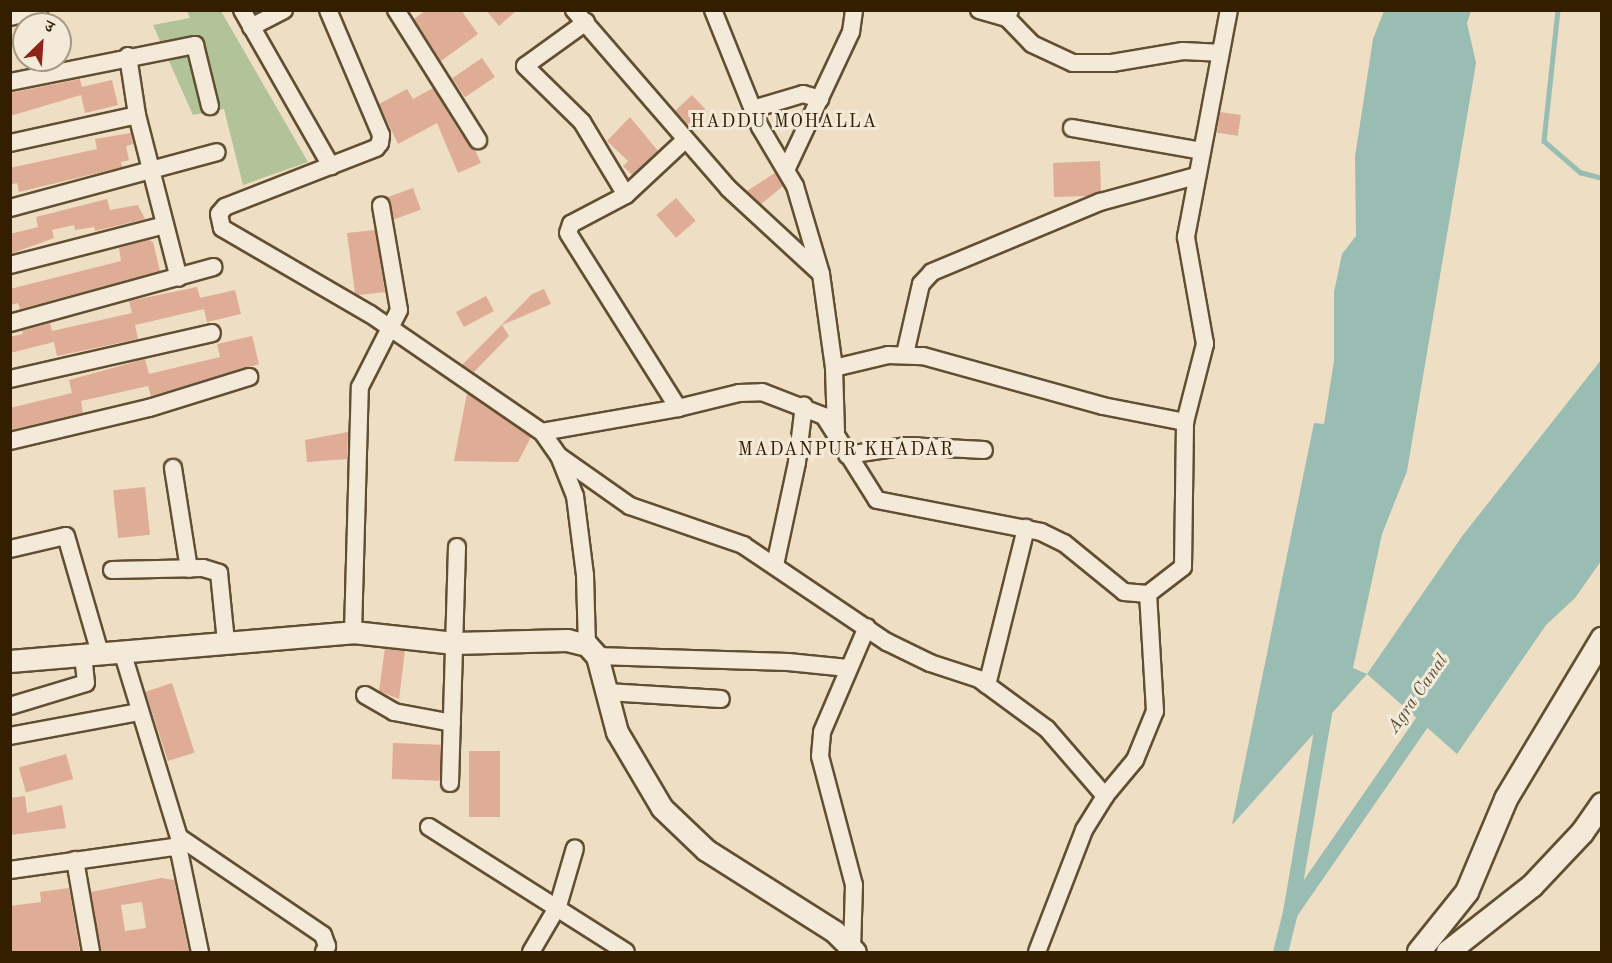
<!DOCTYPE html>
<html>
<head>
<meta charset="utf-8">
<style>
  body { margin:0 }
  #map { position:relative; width:1612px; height:963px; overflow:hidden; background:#eddec4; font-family:"Old Standard TT","Noto Serif Devanagari",serif }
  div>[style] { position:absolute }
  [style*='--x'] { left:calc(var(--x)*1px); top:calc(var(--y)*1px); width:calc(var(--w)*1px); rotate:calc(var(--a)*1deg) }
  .green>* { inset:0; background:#b2c299 }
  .water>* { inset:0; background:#99bcb3 }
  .stream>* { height:4.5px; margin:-2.25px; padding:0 2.25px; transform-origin:2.25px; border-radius:2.25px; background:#99bcb3 }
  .canal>* { height:15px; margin:-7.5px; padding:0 7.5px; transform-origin:7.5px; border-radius:7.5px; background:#99bcb3 }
  .building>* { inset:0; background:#dfac95; transform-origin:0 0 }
  .roads { filter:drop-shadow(2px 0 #624e31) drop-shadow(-2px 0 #624e31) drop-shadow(0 2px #624e31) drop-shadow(0 -2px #624e31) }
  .minor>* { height:16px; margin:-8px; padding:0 8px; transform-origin:8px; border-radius:8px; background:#f3ead9 }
  .tertiary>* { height:21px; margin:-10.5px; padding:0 10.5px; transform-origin:10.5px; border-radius:10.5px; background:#f3ead9 }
  .secondary>* { height:22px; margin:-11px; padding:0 11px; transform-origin:11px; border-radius:11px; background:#f3ead9 }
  span { translate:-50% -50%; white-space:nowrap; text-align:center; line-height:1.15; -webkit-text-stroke:6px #f3ead9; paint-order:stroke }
  .neighbourhood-label { font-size:18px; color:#341e00; letter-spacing:1.5px }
  .water-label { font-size:18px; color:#524d36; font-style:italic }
  .frame { position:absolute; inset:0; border:12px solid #341e00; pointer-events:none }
  .north { position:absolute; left:12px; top:12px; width:60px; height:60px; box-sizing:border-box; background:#f3ead9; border:2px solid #a79882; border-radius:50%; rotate:25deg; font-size:16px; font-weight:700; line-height:24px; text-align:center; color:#341e00 }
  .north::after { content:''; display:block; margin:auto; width:21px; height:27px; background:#8f2418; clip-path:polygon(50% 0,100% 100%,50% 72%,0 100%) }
</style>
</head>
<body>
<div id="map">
  <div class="green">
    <i style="clip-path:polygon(187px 11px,221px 11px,308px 162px,243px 185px,224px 109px,193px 115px,153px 25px,190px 18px)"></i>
  </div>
  <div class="water">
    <i style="clip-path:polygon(1384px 11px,1471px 11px,1467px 23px,1476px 63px,1407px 471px,1382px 534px,1353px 668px,1367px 674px,1463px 535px,1601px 360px,1601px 561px,1575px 598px,1546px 625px,1457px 754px,1367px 674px,1232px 825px,1314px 423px,1324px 424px,1334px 361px,1334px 292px,1342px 254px,1356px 236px,1355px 157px,1373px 39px)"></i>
  </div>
  <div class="stream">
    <i style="--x:1558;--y:10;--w:132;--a:96.1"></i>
    <i style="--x:1544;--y:141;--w:48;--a:40.7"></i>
    <i style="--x:1580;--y:172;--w:23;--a:15"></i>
  </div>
  <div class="canal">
    <i style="--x:1290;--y:912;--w:208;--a:-80.3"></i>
    <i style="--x:1280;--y:952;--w:41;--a:-76"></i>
    <i style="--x:1290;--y:912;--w:249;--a:-55.3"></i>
  </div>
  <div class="building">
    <i style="clip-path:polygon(426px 10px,461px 10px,478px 34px,441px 61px,414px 19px)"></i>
    <i style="clip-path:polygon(486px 10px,517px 10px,499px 26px)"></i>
    <i style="left:482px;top:58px;width:23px;height:36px;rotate:56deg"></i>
    <i style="clip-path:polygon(80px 79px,82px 87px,112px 80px,118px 105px,85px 113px,81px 95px,10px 116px,10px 93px)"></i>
    <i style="clip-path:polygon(433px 88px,459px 131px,475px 150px,481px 163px,458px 173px,437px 123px,398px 144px,379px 104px,407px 89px,413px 99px)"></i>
    <i style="left:692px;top:95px;width:23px;height:23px;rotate:47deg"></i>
    <i style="left:1220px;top:112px;width:21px;height:21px;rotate:8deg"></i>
    <i style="clip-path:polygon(630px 117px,658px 151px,632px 175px,623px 166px,628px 161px,607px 141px)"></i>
    <i style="clip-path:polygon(131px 133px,133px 144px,126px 146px,129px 160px,121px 162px,122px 167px,19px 192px,17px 183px,10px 185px,10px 168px,97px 149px,95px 139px)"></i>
    <i style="clip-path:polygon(1100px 161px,1101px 191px,1088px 196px,1054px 197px,1053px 163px)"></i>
    <i style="clip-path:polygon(775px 173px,783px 186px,761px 204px,747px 191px)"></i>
    <i style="left:413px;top:188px;width:23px;height:28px;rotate:70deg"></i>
    <i style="left:676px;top:198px;width:30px;height:26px;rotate:49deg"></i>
    <i style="clip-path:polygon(107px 199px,110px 210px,138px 205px,145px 219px,95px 231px,94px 227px,75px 230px,74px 225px,52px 230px,54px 238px,10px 254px,10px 234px,38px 227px,36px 217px)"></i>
    <i style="clip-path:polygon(375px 230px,385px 292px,359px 295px,355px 293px,347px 233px)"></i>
    <i style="clip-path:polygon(149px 240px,153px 242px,160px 271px,20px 309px,18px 303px,10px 305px,10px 289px,121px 261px,119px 248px)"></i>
    <i style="clip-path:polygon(197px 287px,200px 298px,235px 290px,241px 314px,207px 322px,204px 309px,135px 325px,138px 339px,57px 356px,54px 342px,10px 353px,10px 337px,23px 334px,22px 331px,50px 323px,52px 331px,132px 313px,129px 301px)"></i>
    <i style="clip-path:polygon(544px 289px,551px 304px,502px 325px,509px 336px,474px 372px,462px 365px,532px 294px)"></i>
    <i style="left:486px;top:296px;width:17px;height:34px;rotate:62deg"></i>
    <i style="clip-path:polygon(252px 336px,259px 364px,151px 396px,148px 386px,81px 401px,83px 413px,10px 430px,10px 408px,72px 393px,69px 380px,145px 359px,149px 374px,220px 357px,217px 344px)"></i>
    <i style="clip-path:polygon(467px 393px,531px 437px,518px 462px,454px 461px)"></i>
    <i style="clip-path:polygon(348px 432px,347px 459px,307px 462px,305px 440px)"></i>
    <i style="left:145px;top:487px;width:48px;height:32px;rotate:84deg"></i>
    <i style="clip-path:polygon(385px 648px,405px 650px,399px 699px,379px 691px)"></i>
    <i style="left:172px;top:683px;width:73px;height:28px;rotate:72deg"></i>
    <i style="left:393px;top:743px;width:48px;height:36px;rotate:2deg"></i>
    <i style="left:469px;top:751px;width:31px;height:66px"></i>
    <i style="left:66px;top:754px;width:26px;height:49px;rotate:74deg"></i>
    <i style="clip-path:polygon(25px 796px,27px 813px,62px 805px,66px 828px,10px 835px,10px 798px)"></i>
    <i style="clip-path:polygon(evenodd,161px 878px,174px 880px,189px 952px,101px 952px,91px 892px,161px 878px,142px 902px,146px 928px,125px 931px,121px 905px,142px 902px)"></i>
    <i style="clip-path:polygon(69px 888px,80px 952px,10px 952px,10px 906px,41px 902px,40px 892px)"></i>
  </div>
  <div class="roads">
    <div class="minor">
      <i style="--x:242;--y:10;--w:180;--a:60.3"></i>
      <i style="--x:328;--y:10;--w:136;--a:67"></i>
      <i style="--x:381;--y:135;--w:8;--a:97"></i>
      <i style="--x:380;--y:143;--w:6;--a:129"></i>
      <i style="--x:376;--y:148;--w:162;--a:158.7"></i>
      <i style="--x:225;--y:207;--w:9;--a:131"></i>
      <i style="--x:219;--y:214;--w:14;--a:78"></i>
      <i style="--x:222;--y:228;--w:171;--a:30.2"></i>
      <i style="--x:370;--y:314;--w:209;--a:34.5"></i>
      <i style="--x:542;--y:432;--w:29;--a:55"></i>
      <i style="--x:559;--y:456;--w:43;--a:68.2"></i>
      <i style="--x:575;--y:496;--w:80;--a:82.8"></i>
      <i style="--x:585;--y:575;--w:70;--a:88.4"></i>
      <i style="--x:396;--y:10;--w:154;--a:57.8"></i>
      <i style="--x:574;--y:10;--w:235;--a:49.1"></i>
      <i style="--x:728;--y:188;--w:124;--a:42.7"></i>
      <i style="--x:713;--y:10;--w:126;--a:68.1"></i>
      <i style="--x:760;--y:127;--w:69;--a:59.3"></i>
      <i style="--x:795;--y:186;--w:92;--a:73.5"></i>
      <i style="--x:821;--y:274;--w:95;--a:82.1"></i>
      <i style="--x:834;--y:368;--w:63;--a:88.2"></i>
      <i style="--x:979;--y:10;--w:29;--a:16"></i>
      <i style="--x:1010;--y:10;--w:9;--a:111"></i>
      <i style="--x:1007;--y:18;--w:36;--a:46"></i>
      <i style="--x:1032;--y:44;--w:45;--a:24.9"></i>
      <i style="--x:1073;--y:63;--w:39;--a:0"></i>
      <i style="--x:1112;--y:63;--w:72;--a:-9.6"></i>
      <i style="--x:1183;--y:51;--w:35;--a:3"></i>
      <i style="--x:10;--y:17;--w:30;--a:-14"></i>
      <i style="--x:586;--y:22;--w:75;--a:144.2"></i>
      <i style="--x:525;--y:66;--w:80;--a:44.5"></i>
      <i style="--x:582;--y:122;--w:85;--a:58.9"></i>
      <i style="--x:626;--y:195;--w:81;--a:-43"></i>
      <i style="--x:251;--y:27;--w:37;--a:-27"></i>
      <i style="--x:128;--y:56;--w:60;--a:81.3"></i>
      <i style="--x:137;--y:115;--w:168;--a:75.6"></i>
      <i style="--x:10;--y:82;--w:189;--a:-11.3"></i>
      <i style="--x:195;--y:45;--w:63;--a:76.2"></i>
      <i style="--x:753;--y:109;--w:52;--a:-16.7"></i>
      <i style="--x:803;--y:94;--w:18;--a:16"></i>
      <i style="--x:1072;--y:128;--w:132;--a:10"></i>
      <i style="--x:10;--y:143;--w:130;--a:-12.4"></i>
      <i style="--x:786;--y:170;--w:153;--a:-64.8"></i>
      <i style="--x:851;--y:32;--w:22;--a:-82"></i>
      <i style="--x:626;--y:195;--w:62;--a:152.2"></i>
      <i style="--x:571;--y:224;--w:9;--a:108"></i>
      <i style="--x:568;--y:233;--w:207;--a:57.8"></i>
      <i style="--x:10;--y:208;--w:214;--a:-15.1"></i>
      <i style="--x:10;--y:265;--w:160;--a:-14.5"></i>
      <i style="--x:10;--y:323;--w:211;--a:-15.4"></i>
      <i style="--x:905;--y:354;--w:72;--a:-77.1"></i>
      <i style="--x:921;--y:284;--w:16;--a:-47"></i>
      <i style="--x:932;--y:272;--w:182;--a:-22.6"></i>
      <i style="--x:1100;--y:202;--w:99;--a:-15.2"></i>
      <i style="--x:834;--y:368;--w:56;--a:-13.5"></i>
      <i style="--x:888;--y:355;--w:35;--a:2"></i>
      <i style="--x:923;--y:356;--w:187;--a:15.5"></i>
      <i style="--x:1103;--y:406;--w:84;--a:11"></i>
      <i style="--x:10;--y:379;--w:207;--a:-12.8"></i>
      <i style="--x:542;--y:432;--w:138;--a:-10"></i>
      <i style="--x:678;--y:408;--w:63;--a:-13.8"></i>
      <i style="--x:739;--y:393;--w:23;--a:-2"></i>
      <i style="--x:762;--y:392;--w:66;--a:21.2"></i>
      <i style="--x:824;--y:416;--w:99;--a:57.8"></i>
      <i style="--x:877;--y:500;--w:167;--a:11"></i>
      <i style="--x:1041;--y:532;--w:25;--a:26"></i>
      <i style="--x:1064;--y:543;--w:77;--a:39.2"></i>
      <i style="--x:1124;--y:592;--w:24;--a:5"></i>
      <i style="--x:10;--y:441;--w:143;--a:-13.4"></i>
      <i style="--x:149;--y:408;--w:105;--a:-17.2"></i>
      <i style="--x:847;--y:455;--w:61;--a:-8.5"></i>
      <i style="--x:907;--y:446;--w:77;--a:3"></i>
      <i style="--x:559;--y:456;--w:87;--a:35.2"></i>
      <i style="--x:630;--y:506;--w:120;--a:19"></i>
      <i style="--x:743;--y:545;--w:174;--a:34"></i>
      <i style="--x:887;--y:642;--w:48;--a:26"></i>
      <i style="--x:930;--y:663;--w:52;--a:18.1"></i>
      <i style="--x:979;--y:679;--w:84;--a:36.3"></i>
      <i style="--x:1047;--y:729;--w:89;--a:49.1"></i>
      <i style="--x:173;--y:468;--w:102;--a:81"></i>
      <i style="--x:10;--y:549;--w:57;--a:-13.1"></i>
      <i style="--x:66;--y:536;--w:122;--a:73.8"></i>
      <i style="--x:775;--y:565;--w:105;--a:-77.9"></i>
      <i style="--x:797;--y:462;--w:57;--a:-83"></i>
      <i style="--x:112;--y:570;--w:91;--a:-1.3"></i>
      <i style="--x:203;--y:568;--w:17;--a:17"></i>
      <i style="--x:219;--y:573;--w:69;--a:84.2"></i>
      <i style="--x:353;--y:632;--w:245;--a:-88.4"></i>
      <i style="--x:360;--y:387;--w:86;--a:-63.1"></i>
      <i style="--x:399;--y:310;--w:106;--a:-99.8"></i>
      <i style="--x:122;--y:651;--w:195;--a:73"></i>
      <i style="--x:179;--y:837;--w:174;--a:34.2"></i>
      <i style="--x:323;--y:935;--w:12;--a:70"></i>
      <i style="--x:327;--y:946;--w:7;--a:117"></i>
      <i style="--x:597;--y:656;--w:191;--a:1.8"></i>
      <i style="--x:788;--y:662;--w:60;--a:5.7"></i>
      <i style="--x:987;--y:685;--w:162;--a:-76"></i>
      <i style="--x:607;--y:692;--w:114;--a:3.5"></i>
      <i style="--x:365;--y:695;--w:34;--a:30"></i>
      <i style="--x:394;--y:712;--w:59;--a:10.7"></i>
      <i style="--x:10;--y:706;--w:79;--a:-16.8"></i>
      <i style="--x:86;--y:683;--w:28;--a:-96"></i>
      <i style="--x:10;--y:736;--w:132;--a:-10.5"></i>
      <i style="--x:450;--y:783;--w:236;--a:-88.3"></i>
      <i style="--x:429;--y:827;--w:233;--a:32.4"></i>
      <i style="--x:75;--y:860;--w:93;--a:80.1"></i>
      <i style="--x:10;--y:870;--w:165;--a:-8"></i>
      <i style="--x:173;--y:847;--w:7;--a:34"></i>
      <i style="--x:179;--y:851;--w:103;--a:78.3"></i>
      <i style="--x:852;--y:949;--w:64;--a:-88.2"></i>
      <i style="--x:854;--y:885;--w:133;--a:-104.8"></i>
      <i style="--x:820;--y:756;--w:24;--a:-85"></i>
      <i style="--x:822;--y:732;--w:114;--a:-66.8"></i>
      <i style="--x:531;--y:952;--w:53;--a:-59.6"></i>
      <i style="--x:558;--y:906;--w:60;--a:-73.7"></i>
      <i style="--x:1037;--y:952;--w:131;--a:-68.9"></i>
      <i style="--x:1084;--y:830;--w:40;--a:-58"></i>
      <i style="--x:1105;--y:796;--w:47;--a:-50.2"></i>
      <i style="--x:1135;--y:760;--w:53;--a:-67.8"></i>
      <i style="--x:1155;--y:711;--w:117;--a:-93.4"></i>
      <i style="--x:1148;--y:594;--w:44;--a:-37.6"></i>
      <i style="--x:1183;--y:567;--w:145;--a:-89.2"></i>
      <i style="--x:1185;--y:422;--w:81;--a:-75.6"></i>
      <i style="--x:1205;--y:344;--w:109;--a:-100.1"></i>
      <i style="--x:1186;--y:237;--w:231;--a:-79.3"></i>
    </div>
    <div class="tertiary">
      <i style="--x:10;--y:661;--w:344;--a:-4.8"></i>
      <i style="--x:353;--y:632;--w:102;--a:6.2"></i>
      <i style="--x:454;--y:643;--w:113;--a:-1.5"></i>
      <i style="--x:567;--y:640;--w:21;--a:14"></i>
      <i style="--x:587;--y:645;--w:15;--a:48"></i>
      <i style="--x:597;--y:656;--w:79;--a:75.3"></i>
      <i style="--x:617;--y:732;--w:88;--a:59.4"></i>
      <i style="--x:662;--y:808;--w:61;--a:43.7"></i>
      <i style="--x:706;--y:850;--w:153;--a:32.4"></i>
      <i style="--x:835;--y:932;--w:28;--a:45"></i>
    </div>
    <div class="secondary">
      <i style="--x:1419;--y:952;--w:77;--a:-51.3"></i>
      <i style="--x:1467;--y:892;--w:101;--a:-67.2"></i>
      <i style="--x:1506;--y:799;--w:187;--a:-59"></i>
      <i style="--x:1448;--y:952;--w:107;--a:-38.2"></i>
      <i style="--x:1532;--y:886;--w:73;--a:-46.7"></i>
      <i style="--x:1582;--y:833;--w:35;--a:-55"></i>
    </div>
  </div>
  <div class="neighbourhood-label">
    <span style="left:784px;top:122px">HADDU MOHALLA</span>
    <span style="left:846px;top:450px">MADANPUR KHADAR</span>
  </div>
  <div class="water-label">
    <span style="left:1418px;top:694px;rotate:-55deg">Agra Canal</span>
  </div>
  <div class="frame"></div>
  <div class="north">उ</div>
</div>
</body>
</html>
